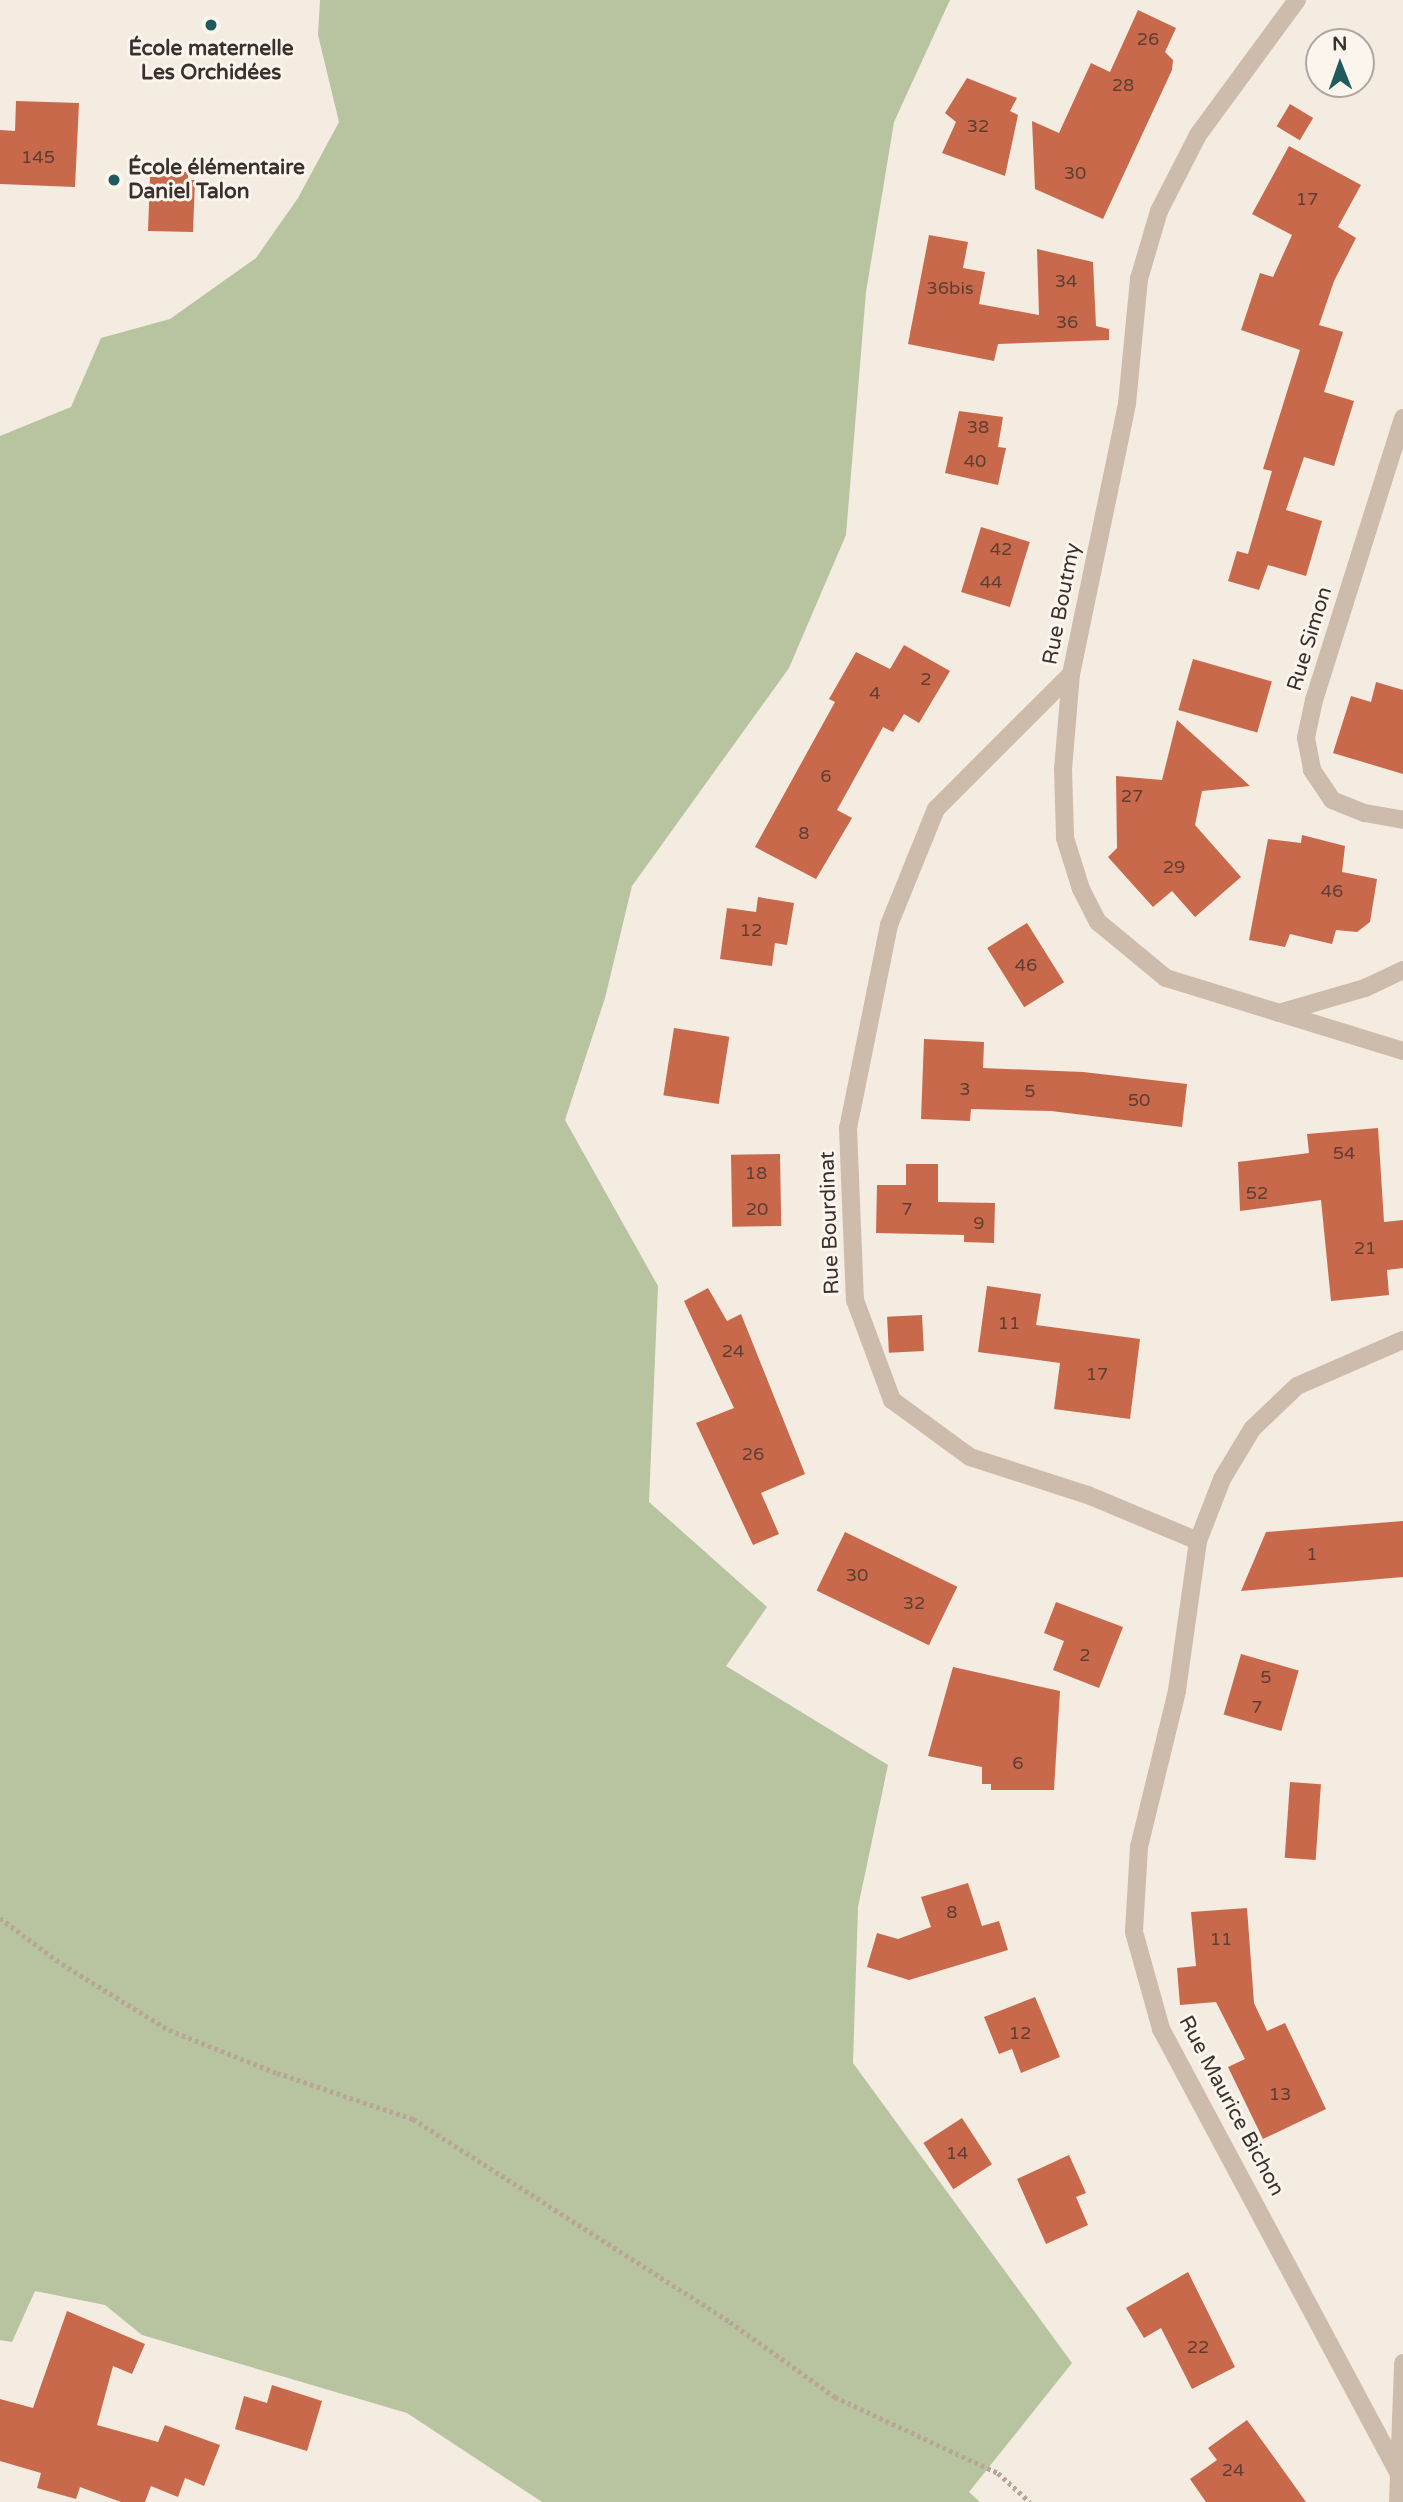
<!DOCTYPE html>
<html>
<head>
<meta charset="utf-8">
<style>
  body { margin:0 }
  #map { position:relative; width:1403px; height:2502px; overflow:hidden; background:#f4ebe1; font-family:"Varela Round",sans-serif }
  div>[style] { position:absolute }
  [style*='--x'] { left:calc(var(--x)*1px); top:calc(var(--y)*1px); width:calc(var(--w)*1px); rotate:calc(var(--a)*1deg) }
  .green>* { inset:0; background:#b8c4a0 }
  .building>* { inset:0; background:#c8694b; transform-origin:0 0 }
  .path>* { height:4.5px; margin-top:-2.25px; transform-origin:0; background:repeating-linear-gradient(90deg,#b9a596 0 3.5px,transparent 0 7px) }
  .minor>* { height:18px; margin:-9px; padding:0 9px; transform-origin:9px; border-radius:9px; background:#cdbbac }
  .dots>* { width:19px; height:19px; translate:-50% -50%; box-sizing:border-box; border:4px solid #fbf5ee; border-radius:50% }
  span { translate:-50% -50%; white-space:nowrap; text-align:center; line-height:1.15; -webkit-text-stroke:6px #fbf5ee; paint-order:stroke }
  .number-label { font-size:18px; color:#5e3e33 }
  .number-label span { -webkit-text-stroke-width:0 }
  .poi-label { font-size:21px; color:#3b302b; font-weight:700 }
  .left { translate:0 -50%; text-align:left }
  .street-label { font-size:21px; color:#3b302b }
  .north { position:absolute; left:1305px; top:28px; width:70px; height:70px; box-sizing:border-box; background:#fbf5ee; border:2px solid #aea6a0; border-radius:50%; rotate:359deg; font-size:19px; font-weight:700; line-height:28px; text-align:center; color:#3b302b }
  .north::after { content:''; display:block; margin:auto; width:24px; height:32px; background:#1f5a5e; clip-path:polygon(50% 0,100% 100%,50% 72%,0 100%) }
</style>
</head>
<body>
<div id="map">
  <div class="green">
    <i style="clip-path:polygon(320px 0,950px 0,894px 122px,866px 292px,846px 535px,789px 668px,632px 886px,605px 998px,565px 1120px,658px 1286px,649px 1502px,767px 1607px,726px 1666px,888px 1765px,858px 1907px,853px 2063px,1072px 2363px,969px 2492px,980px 2502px,542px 2502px,407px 2413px,142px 2335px,105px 2305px,35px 2291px,12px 2342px,0 2340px,0 436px,71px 407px,101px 338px,170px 319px,256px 258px,298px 198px,339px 122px,318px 35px)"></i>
  </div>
  <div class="building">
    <i style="clip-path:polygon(1138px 10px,1176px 28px,1165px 52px,1173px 60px,1172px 70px,1103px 219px,1035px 189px,1032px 121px,1059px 133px,1091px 63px,1110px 72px)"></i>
    <i style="clip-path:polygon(967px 78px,1017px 98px,1010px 111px,1018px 115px,1005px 176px,942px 153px,956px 122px,945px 113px)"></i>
    <i style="clip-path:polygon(16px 101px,79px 103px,75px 187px,0 184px,0 130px,15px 131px)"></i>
    <i style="left:1290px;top:104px;width:27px;height:26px;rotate:31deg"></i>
    <i style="clip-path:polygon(1289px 146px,1361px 185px,1338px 227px,1356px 238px,1334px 281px,1319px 325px,1343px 332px,1324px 392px,1354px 401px,1334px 466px,1304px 457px,1286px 510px,1322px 521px,1306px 576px,1268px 565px,1259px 590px,1228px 581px,1237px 551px,1248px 554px,1272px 471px,1263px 469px,1300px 350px,1241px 330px,1260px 273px,1273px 277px,1292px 235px,1252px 214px)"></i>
    <i style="clip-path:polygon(156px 170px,188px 172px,188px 180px,195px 180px,193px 232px,148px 231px,150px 177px,156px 177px)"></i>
    <i style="clip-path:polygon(929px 235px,968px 242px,963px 268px,985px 272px,979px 304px,1039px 315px,1037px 249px,1093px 262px,1096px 326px,1109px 329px,1109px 340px,998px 344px,994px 361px,908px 344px)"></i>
    <i style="clip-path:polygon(959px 411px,1003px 417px,998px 447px,1006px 448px,998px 485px,945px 473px)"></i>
    <i style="left:981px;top:527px;width:51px;height:68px;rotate:17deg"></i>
    <i style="clip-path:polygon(904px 645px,950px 671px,919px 723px,904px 714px,893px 732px,883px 727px,837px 810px,852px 818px,816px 879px,755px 847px,835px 702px,829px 699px,856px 652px,890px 669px)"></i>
    <i style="left:1193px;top:659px;width:82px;height:53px;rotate:16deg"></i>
    <i style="clip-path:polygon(1376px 682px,1403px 690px,1403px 774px,1333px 753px,1351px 696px,1371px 702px)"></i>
    <i style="clip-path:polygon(1177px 720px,1250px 786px,1202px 791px,1195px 825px,1241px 877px,1195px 917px,1172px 891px,1153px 907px,1108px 857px,1117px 848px,1116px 776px,1162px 780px)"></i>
    <i style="clip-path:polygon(1302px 835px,1345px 846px,1342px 872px,1377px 879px,1370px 922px,1357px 932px,1336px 930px,1332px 944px,1290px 934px,1285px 947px,1249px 940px,1268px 839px,1301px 843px)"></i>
    <i style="clip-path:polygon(758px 897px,794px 903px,787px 945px,775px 943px,772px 966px,720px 959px,727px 908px,756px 912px)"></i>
    <i style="left:1027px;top:923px;width:70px;height:47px;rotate:58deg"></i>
    <i style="left:674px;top:1028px;width:56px;height:68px;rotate:9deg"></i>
    <i style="clip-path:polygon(924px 1039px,984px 1042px,983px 1068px,1083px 1072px,1187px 1084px,1182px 1127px,1051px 1111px,971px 1109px,970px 1121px,921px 1119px)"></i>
    <i style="clip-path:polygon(1378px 1128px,1384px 1222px,1403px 1220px,1403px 1268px,1387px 1270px,1389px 1295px,1331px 1301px,1321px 1200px,1240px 1211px,1238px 1162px,1309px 1153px,1307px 1134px)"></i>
    <i style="left:780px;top:1154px;width:72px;height:49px;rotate:89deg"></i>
    <i style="clip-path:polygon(906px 1164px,938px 1164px,938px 1202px,995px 1203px,994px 1243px,964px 1242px,964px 1235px,876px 1233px,877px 1185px,906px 1185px)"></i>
    <i style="clip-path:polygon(987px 1286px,1041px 1294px,1036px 1325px,1140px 1339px,1130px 1419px,1054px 1409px,1060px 1363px,978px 1352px)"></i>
    <i style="clip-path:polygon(708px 1288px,727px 1321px,741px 1314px,805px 1474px,761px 1493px,779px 1534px,753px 1545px,696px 1423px,734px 1408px,684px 1301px)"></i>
    <i style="left:922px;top:1315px;width:36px;height:35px;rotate:87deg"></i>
    <i style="clip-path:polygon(1403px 1521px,1403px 1577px,1241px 1591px,1266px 1532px)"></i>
    <i style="left:845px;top:1532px;width:125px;height:65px;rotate:26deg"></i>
    <i style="clip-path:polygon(1056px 1602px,1123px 1627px,1099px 1688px,1053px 1670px,1064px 1641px,1044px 1633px)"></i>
    <i style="left:1241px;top:1654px;width:60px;height:63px;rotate:16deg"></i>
    <i style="clip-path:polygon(953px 1667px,1060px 1691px,1054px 1790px,991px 1790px,991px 1784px,982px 1784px,982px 1767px,928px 1756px)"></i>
    <i style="left:1290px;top:1782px;width:31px;height:76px;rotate:4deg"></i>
    <i style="clip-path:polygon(968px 1883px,982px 1926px,999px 1921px,1008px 1950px,909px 1980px,867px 1967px,877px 1933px,898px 1939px,931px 1927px,921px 1897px)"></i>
    <i style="clip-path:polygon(1247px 1908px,1254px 2003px,1267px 2031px,1285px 2023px,1326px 2109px,1263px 2139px,1228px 2067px,1245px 2059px,1216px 2002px,1180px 2005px,1177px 1968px,1196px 1966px,1191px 1912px)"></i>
    <i style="clip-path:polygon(1035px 1997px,1060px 2057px,1021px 2073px,1012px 2049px,999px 2054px,984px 2017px)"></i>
    <i style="left:962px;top:2118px;width:55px;height:46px;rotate:57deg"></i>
    <i style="clip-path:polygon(1069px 2155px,1086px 2193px,1076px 2197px,1088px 2225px,1046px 2244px,1017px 2179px)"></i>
    <i style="clip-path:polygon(1188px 2272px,1235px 2367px,1192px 2389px,1161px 2328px,1144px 2338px,1126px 2308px)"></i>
    <i style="clip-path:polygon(67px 2311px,145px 2344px,132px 2374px,113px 2366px,97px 2425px,158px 2442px,165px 2425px,220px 2445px,204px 2486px,185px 2478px,178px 2497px,151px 2486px,145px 2502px,121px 2502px,80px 2487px,76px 2499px,37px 2488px,41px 2473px,0 2461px,0 2399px,33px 2408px)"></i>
    <i style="clip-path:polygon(272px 2385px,322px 2401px,307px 2451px,235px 2429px,244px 2396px,267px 2403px)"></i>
    <i style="clip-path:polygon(1247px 2420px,1276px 2460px,1306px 2502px,1206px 2502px,1190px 2479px,1217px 2460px,1208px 2448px)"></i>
  </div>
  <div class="path">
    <i style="--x:0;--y:1918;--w:77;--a:36.6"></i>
    <i style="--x:62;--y:1964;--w:126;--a:31.7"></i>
    <i style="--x:169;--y:2030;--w:116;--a:21.7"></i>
    <i style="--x:277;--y:2073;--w:144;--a:18.7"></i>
    <i style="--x:413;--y:2119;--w:376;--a:32.6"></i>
    <i style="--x:730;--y:2322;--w:129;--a:35.5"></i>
    <i style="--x:835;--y:2397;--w:180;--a:25"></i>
    <i style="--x:998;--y:2473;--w:43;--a:42.2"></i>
  </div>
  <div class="minor">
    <i style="--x:1297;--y:0;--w:167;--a:126.3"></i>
    <i style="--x:1198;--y:135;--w:85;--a:117.2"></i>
    <i style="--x:1159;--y:211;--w:71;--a:106.4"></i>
    <i style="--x:1139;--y:279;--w:126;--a:95.5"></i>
    <i style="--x:1127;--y:404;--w:276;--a:101.7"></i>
    <i style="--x:1071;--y:674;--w:95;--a:94.8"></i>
    <i style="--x:1063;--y:769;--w:69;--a:88.3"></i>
    <i style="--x:1065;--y:838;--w:53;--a:72.6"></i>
    <i style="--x:1081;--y:889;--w:37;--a:63"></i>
    <i style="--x:1098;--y:922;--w:88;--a:39.5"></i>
    <i style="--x:1166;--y:978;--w:248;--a:17.1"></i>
    <i style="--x:1403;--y:418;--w:296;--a:107.5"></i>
    <i style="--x:1314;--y:700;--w:39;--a:102"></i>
    <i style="--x:1306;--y:738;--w:33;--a:79"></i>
    <i style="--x:1312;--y:770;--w:36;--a:56"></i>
    <i style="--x:1332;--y:800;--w:35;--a:22"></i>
    <i style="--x:1365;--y:813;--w:39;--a:10"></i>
    <i style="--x:1071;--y:674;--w:191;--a:135"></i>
    <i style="--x:936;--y:809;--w:125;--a:112.1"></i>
    <i style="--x:889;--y:925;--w:207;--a:101.4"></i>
    <i style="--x:848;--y:1128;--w:172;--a:87.7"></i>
    <i style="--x:855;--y:1300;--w:107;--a:69.7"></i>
    <i style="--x:892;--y:1400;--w:97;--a:36.2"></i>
    <i style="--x:970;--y:1457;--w:124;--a:17.9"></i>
    <i style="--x:1088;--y:1495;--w:119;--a:22.7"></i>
    <i style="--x:1198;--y:1541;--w:66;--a:-68.8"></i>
    <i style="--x:1222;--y:1479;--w:58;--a:-59"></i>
    <i style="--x:1252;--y:1429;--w:62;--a:-43.7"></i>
    <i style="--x:1297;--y:1386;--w:116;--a:-23.5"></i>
    <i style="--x:1279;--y:1013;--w:90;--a:-16.2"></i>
    <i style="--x:1365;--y:988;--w:42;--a:-25.3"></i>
    <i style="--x:1198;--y:1541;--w:151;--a:98"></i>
    <i style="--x:1177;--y:1691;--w:161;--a:103.7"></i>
    <i style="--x:1139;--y:1847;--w:85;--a:93.4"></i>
    <i style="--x:1134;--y:1932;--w:101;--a:74.4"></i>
    <i style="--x:1161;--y:2029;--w:507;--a:61.87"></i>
    <i style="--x:1398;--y:2502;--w:139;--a:-87.9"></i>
  </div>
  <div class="dots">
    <i style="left:211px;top:25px;background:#1f5a5e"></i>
    <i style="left:114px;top:180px;background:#1f5a5e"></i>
  </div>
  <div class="number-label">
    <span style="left:1148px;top:39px">26</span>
    <span style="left:1123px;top:85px">28</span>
    <span style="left:978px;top:126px">32</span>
    <span style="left:38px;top:157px">145</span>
    <span style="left:1075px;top:173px">30</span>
    <span style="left:1307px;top:199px">17</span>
    <span style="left:1066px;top:281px">34</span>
    <span style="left:950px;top:288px">36bis</span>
    <span style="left:1067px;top:322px">36</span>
    <span style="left:978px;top:427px">38</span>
    <span style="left:975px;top:461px">40</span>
    <span style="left:1001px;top:549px">42</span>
    <span style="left:991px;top:582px">44</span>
    <span style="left:926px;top:679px">2</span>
    <span style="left:875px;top:693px">4</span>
    <span style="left:826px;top:776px">6</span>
    <span style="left:1132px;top:796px">27</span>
    <span style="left:804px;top:833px">8</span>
    <span style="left:1174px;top:867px">29</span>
    <span style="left:1332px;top:891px">46</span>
    <span style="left:751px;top:930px">12</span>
    <span style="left:1026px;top:965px">46</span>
    <span style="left:965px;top:1089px">3</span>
    <span style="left:1030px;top:1091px">5</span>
    <span style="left:1139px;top:1100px">50</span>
    <span style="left:1344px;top:1153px">54</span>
    <span style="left:756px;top:1173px">18</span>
    <span style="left:1257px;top:1193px">52</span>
    <span style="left:757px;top:1209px">20</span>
    <span style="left:907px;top:1209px">7</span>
    <span style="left:979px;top:1223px">9</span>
    <span style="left:1365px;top:1248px">21</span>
    <span style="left:1009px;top:1323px">11</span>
    <span style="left:733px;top:1351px">24</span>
    <span style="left:1097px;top:1374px">17</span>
    <span style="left:753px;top:1454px">26</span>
    <span style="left:1312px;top:1554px">1</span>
    <span style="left:857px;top:1575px">30</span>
    <span style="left:914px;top:1603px">32</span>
    <span style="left:1085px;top:1655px">2</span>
    <span style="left:1266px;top:1677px">5</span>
    <span style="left:1257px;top:1707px">7</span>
    <span style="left:1018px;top:1763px">6</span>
    <span style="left:952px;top:1912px">8</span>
    <span style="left:1221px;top:1939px">11</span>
    <span style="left:1020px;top:2033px">12</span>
    <span style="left:1280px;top:2094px">13</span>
    <span style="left:957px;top:2153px">14</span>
    <span style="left:1198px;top:2347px">22</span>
    <span style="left:1233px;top:2470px">24</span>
  </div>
  <div class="poi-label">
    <span style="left:211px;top:61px">École maternelle<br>Les Orchidées</span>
    <span class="left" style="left:128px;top:180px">École élémentaire<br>Daniel Talon</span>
  </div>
  <div class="street-label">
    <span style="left:1062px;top:604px;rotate:-79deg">Rue Boutmy</span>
    <span style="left:1310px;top:639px;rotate:-73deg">Rue Simon</span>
    <span style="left:830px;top:1223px;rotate:-92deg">Rue Bourdinat</span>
    <span style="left:1231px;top:2106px;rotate:62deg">Rue Maurice Bichon</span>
  </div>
  <div class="north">N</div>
</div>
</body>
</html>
